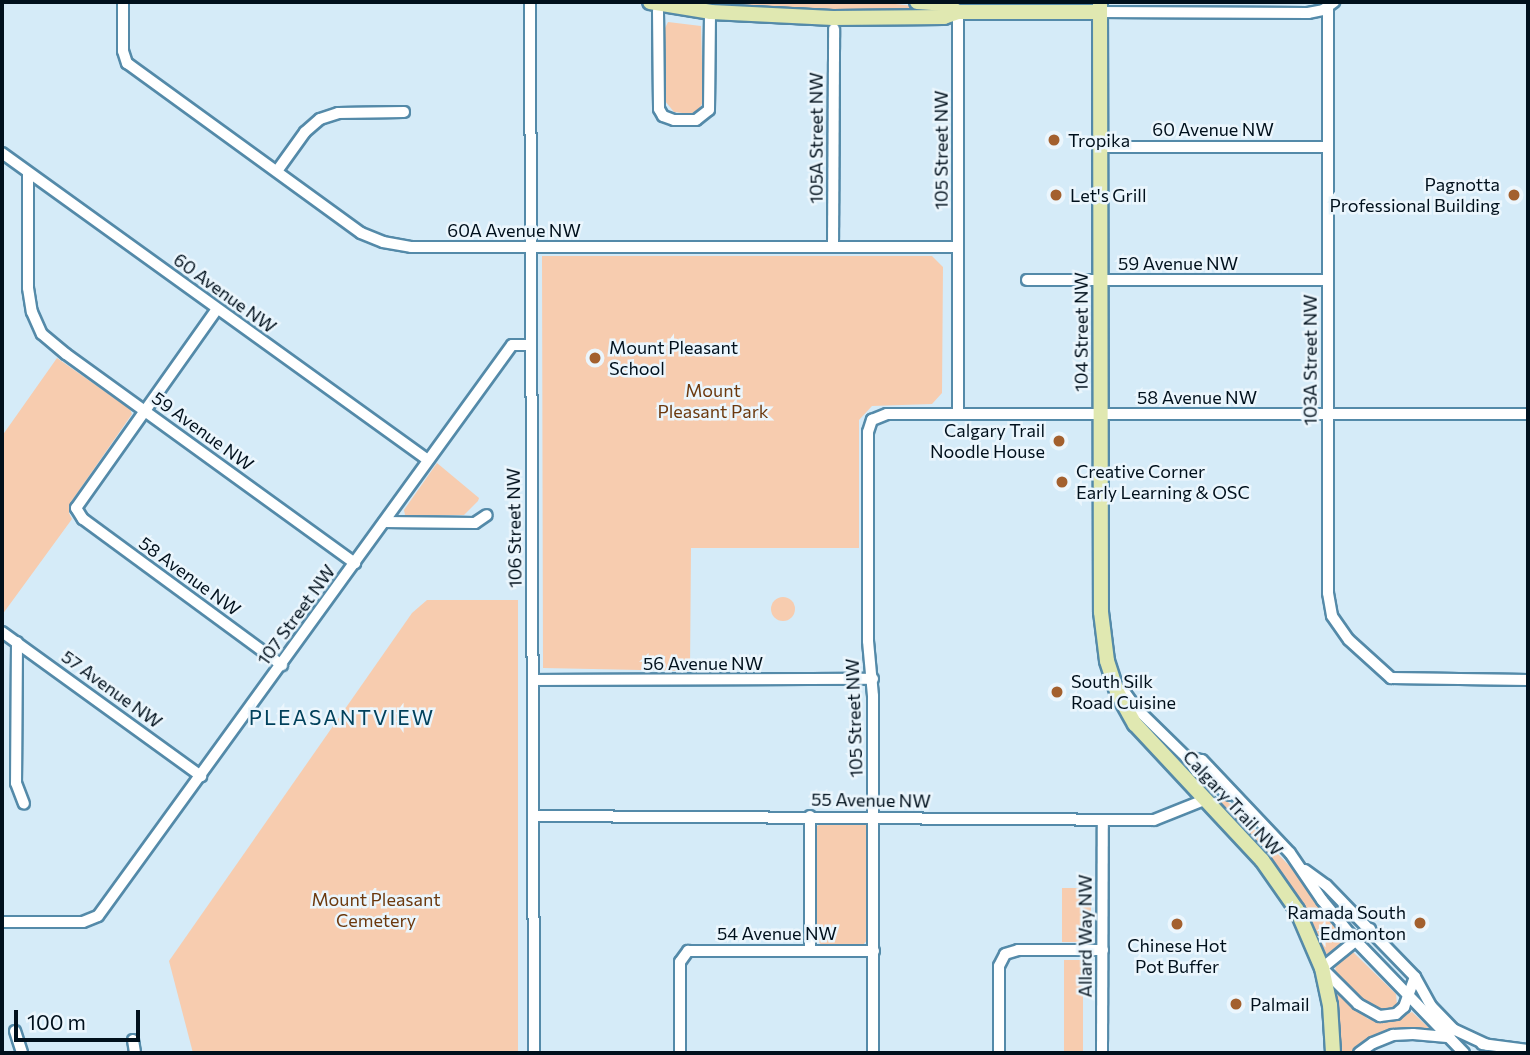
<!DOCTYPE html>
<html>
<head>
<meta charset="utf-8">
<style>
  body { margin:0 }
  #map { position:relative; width:1530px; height:1055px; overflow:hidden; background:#d5ebf8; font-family:Commissioner,sans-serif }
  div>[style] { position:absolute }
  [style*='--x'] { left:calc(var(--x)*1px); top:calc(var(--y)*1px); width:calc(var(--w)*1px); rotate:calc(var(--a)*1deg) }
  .green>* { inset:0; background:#f7ccaf; transform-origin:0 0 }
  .round { border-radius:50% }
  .roads { filter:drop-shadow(2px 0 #548aa9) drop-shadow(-2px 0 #548aa9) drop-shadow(0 2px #548aa9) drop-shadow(0 -2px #548aa9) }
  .minor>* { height:10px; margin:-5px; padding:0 5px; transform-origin:5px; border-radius:5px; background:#fff }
  .major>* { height:14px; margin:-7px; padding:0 7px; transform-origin:7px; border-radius:7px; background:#e0e8b1 }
  .dots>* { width:19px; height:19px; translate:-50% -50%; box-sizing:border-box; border:4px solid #ebf6fd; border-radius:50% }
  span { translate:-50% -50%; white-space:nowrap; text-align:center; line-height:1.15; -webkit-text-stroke:5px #ebf6fd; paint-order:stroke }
  .street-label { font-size:18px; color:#00101c }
  .poi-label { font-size:18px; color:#00101c }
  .left { translate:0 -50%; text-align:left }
  .right { translate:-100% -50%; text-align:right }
  .park-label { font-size:18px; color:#6c390e }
  .quarter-label { font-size:21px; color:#01415c; letter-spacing:2px }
  .frame { position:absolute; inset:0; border:4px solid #00101c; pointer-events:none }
  .scale { position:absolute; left:14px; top:1010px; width:126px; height:32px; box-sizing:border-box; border:4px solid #00101c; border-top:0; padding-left:9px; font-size:21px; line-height:24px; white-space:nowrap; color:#00101c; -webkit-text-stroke:5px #ebf6fd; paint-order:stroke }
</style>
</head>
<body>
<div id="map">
  <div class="green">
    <i style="clip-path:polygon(876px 2px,934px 8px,934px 13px,801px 10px,707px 3px)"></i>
    <i style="clip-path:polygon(668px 22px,701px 26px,703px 102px,699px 109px,691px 114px,674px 112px,665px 101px,665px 28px)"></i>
    <i style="clip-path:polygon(542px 256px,932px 256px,943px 267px,942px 393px,932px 404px,872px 406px,859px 420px,859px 548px,691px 548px,690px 671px,543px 668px)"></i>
    <i style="clip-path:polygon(57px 358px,130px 409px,132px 414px,71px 502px,69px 513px,72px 519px,2px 615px,2px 436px)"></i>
    <i style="clip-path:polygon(437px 463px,479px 498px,478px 501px,464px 515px,405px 515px,404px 510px)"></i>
    <i class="round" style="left:771px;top:597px;width:24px;height:24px"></i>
    <i style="clip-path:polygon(427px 600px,518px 600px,518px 1053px,193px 1053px,169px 961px,412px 613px)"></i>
    <i style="clip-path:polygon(1221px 800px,1226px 800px,1305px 882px,1343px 936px,1342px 948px,1329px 959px,1308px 917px,1216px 807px)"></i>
    <i style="clip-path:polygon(823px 822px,865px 823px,867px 828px,868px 939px,863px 945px,822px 945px,816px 940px,816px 827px)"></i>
    <i style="left:1062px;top:888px;width:29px;height:54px"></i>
    <i style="clip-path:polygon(1351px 950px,1396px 994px,1397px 1005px,1390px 1012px,1373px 1011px,1335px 973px,1336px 963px)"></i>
    <i style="left:1064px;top:960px;width:19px;height:93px"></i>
    <i style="clip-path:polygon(1333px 990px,1368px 1019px,1388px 1022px,1412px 1012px,1429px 1028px,1381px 1033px,1351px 1053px,1338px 1053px)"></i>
  </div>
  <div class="roads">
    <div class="minor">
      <i style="--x:123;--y:2;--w:49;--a:90"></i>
      <i style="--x:123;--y:51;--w:13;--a:72"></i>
      <i style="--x:127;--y:63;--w:289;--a:36"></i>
      <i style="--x:361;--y:233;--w:24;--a:22"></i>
      <i style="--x:383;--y:242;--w:28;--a:10"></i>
      <i style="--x:411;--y:247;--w:547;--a:0"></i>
      <i style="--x:530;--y:2;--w:1051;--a:89.78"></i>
      <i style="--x:1328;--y:8;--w:585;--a:90"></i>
      <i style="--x:1328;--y:593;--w:23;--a:80"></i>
      <i style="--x:1332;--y:616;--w:29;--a:55"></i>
      <i style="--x:1349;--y:640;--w:57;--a:42.1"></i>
      <i style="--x:1391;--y:678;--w:137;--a:0.8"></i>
      <i style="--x:658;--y:11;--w:98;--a:89.4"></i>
      <i style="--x:659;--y:109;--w:8;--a:60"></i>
      <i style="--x:663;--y:116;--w:12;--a:20"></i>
      <i style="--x:674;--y:120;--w:22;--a:0"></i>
      <i style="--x:696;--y:120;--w:16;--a:-38"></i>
      <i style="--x:709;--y:110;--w:92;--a:-89.4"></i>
      <i style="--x:958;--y:12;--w:402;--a:90"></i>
      <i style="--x:1100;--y:12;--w:208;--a:0.3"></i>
      <i style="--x:1308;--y:13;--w:15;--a:-11"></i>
      <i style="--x:1323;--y:10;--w:14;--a:-36"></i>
      <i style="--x:1100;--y:147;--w:226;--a:0"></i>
      <i style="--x:2;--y:153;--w:525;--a:35.78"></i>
      <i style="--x:277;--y:171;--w:48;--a:-54.3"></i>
      <i style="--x:305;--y:132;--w:20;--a:-41"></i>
      <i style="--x:320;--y:119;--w:19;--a:-18"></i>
      <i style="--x:338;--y:113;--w:66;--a:-0.9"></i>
      <i style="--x:28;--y:173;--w:115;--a:90"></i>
      <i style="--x:28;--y:288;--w:24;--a:81"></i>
      <i style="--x:32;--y:312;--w:24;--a:66"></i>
      <i style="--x:42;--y:334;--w:31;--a:40"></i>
      <i style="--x:66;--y:354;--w:357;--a:35.9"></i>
      <i style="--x:833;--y:247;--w:218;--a:-89.7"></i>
      <i style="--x:1027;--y:280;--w:301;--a:0"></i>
      <i style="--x:217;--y:309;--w:244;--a:125.3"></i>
      <i style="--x:76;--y:508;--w:13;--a:58"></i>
      <i style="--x:83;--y:519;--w:247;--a:36.3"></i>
      <i style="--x:384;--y:522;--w:91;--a:0.6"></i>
      <i style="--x:475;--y:523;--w:14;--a:-34"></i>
      <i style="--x:2;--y:632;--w:246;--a:35.9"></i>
      <i style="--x:17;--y:642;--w:141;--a:90.4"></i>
      <i style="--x:16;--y:783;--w:22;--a:69"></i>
      <i style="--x:534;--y:680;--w:339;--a:-0.2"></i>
      <i style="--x:1123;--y:690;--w:24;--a:54"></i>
      <i style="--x:1137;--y:709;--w:69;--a:44.4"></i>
      <i style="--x:1186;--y:757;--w:19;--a:54"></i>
      <i style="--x:1197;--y:772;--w:40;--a:34.9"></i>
      <i style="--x:1186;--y:757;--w:16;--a:11"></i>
      <i style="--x:1202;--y:760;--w:128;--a:46.6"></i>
      <i style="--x:1290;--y:853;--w:57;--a:55.8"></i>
      <i style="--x:1322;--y:900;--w:52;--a:50.5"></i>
      <i style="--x:1355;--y:940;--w:157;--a:46"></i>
      <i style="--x:534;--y:816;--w:620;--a:0.37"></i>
      <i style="--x:1154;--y:820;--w:54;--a:-21.8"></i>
      <i style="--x:810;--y:816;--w:135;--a:90"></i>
      <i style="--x:1305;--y:870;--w:26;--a:36"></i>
      <i style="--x:1326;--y:885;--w:128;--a:45.9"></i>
      <i style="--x:1415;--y:977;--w:33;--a:61"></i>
      <i style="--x:1431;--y:1006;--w:32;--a:46"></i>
      <i style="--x:1453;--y:1029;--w:38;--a:25"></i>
      <i style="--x:2;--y:922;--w:81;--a:0"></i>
      <i style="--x:83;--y:922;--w:16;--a:-22"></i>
      <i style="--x:98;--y:916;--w:705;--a:-54.06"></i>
      <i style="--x:512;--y:345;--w:19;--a:0"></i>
      <i style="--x:1370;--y:929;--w:62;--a:140.9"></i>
      <i style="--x:1322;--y:968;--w:51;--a:45"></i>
      <i style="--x:1358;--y:1004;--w:25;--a:29"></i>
      <i style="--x:1380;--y:1016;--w:16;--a:-7"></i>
      <i style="--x:1396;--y:1014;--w:11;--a:-41"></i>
      <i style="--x:1404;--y:1007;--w:32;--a:-70"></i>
      <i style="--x:15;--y:1031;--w:23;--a:72"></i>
      <i style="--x:133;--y:1040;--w:13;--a:81"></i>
      <i style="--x:1482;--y:1044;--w:46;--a:7.4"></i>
      <i style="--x:680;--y:1053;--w:91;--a:-90"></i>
      <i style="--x:680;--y:962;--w:14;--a:-54"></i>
      <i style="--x:688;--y:951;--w:186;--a:0"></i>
      <i style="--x:873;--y:1053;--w:357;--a:-90"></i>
      <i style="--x:873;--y:696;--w:55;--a:-95.2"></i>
      <i style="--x:868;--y:641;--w:209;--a:-90"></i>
      <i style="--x:868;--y:432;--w:13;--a:-72"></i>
      <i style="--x:872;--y:420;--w:16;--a:-22"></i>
      <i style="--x:887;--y:414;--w:641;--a:0"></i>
      <i style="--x:999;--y:1053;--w:87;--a:-90"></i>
      <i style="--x:999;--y:966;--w:13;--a:-63"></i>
      <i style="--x:1005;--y:954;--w:14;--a:-17"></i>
      <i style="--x:1018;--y:950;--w:85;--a:0"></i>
      <i style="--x:1102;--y:1053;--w:233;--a:-89.8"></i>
      <i style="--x:1359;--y:1053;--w:17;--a:-36"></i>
      <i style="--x:1373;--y:1043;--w:22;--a:-22"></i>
      <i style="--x:1393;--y:1035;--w:20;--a:-3"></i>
      <i style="--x:1413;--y:1034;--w:37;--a:5"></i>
    </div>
    <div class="major">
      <i style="--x:650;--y:2;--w:62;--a:9.3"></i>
      <i style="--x:711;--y:12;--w:122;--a:2.8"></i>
      <i style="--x:833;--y:18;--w:111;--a:-0.5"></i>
      <i style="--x:944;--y:17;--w:15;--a:-20"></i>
      <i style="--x:958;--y:12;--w:142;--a:0"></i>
      <i style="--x:917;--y:2;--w:26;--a:4"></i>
      <i style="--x:943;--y:4;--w:17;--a:28"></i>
      <i style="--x:1100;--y:2;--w:610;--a:89.91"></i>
      <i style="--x:1101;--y:612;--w:49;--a:83"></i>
      <i style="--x:1107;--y:661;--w:33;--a:72"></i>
      <i style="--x:1117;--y:692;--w:37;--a:61"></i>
      <i style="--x:1135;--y:724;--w:186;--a:47"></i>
      <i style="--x:1262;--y:860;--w:61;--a:55"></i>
      <i style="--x:1297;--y:910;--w:63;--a:66.7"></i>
      <i style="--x:1322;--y:968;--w:38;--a:78"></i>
      <i style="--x:1330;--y:1005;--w:48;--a:86.4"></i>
    </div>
  </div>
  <div class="dots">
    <i style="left:1054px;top:140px;background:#a3602e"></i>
    <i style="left:1056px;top:195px;background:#a3602e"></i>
    <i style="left:1514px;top:195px;background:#a3602e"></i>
    <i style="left:595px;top:358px;background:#a3602e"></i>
    <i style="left:1059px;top:441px;background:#a3602e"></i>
    <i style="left:1062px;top:482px;background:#a3602e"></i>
    <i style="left:1057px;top:692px;background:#a3602e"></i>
    <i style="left:1420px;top:923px;background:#a3602e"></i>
    <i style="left:1177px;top:924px;background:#a3602e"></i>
    <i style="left:1236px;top:1004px;background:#a3602e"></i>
  </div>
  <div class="street-label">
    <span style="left:1213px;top:129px">60 Avenue NW</span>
    <span style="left:816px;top:138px;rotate:-90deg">105A Street NW</span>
    <span style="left:941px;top:150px;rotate:-90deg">105 Street NW</span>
    <span style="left:514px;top:230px">60A Avenue NW</span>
    <span style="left:1178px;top:263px">59 Avenue NW</span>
    <span style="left:225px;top:293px;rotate:36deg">60 Avenue NW</span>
    <span style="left:1081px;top:332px;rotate:-90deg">104 Street NW</span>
    <span style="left:1310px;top:360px;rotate:-90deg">103A Street NW</span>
    <span style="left:1197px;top:397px">58 Avenue NW</span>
    <span style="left:203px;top:431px;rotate:36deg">59 Avenue NW</span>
    <span style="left:514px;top:528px;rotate:-91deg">106 Street NW</span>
    <span style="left:190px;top:576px;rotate:36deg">58 Avenue NW</span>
    <span style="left:296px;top:615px;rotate:-54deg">107 Street NW</span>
    <span style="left:703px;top:663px">56 Avenue NW</span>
    <span style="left:112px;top:689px;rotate:36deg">57 Avenue NW</span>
    <span style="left:854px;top:718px;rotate:-92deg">105 Street NW</span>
    <span style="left:871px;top:800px;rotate:1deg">55 Avenue NW</span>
    <span style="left:1233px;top:803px;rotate:47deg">Calgary Trail NW</span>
    <span style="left:777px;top:933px">54 Avenue NW</span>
    <span style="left:1085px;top:936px;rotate:-90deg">Allard Way NW</span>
  </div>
  <div class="poi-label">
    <span class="left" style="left:1068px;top:140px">Tropika</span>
    <span class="right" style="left:1500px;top:195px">Pagnotta<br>Professional Building</span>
    <span class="left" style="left:1070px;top:195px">Let's Grill</span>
    <span class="left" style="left:609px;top:358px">Mount Pleasant<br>School</span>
    <span class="right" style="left:1045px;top:441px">Calgary Trail<br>Noodle House</span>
    <span class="left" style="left:1076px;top:482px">Creative Corner<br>Early Learning &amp; OSC</span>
    <span class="left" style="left:1071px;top:692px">South Silk<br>Road Cuisine</span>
    <span class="right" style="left:1406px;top:923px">Ramada South<br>Edmonton</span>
    <span style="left:1177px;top:956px">Chinese Hot<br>Pot Buffer</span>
    <span class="left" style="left:1250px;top:1004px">Palmail</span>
  </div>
  <div class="park-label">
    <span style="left:713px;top:401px">Mount<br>Pleasant Park</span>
    <span style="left:376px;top:910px">Mount Pleasant<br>Cemetery</span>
  </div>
  <div class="quarter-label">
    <span style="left:342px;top:717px">PLEASANTVIEW</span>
  </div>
  <div class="frame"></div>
  <div class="scale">100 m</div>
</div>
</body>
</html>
